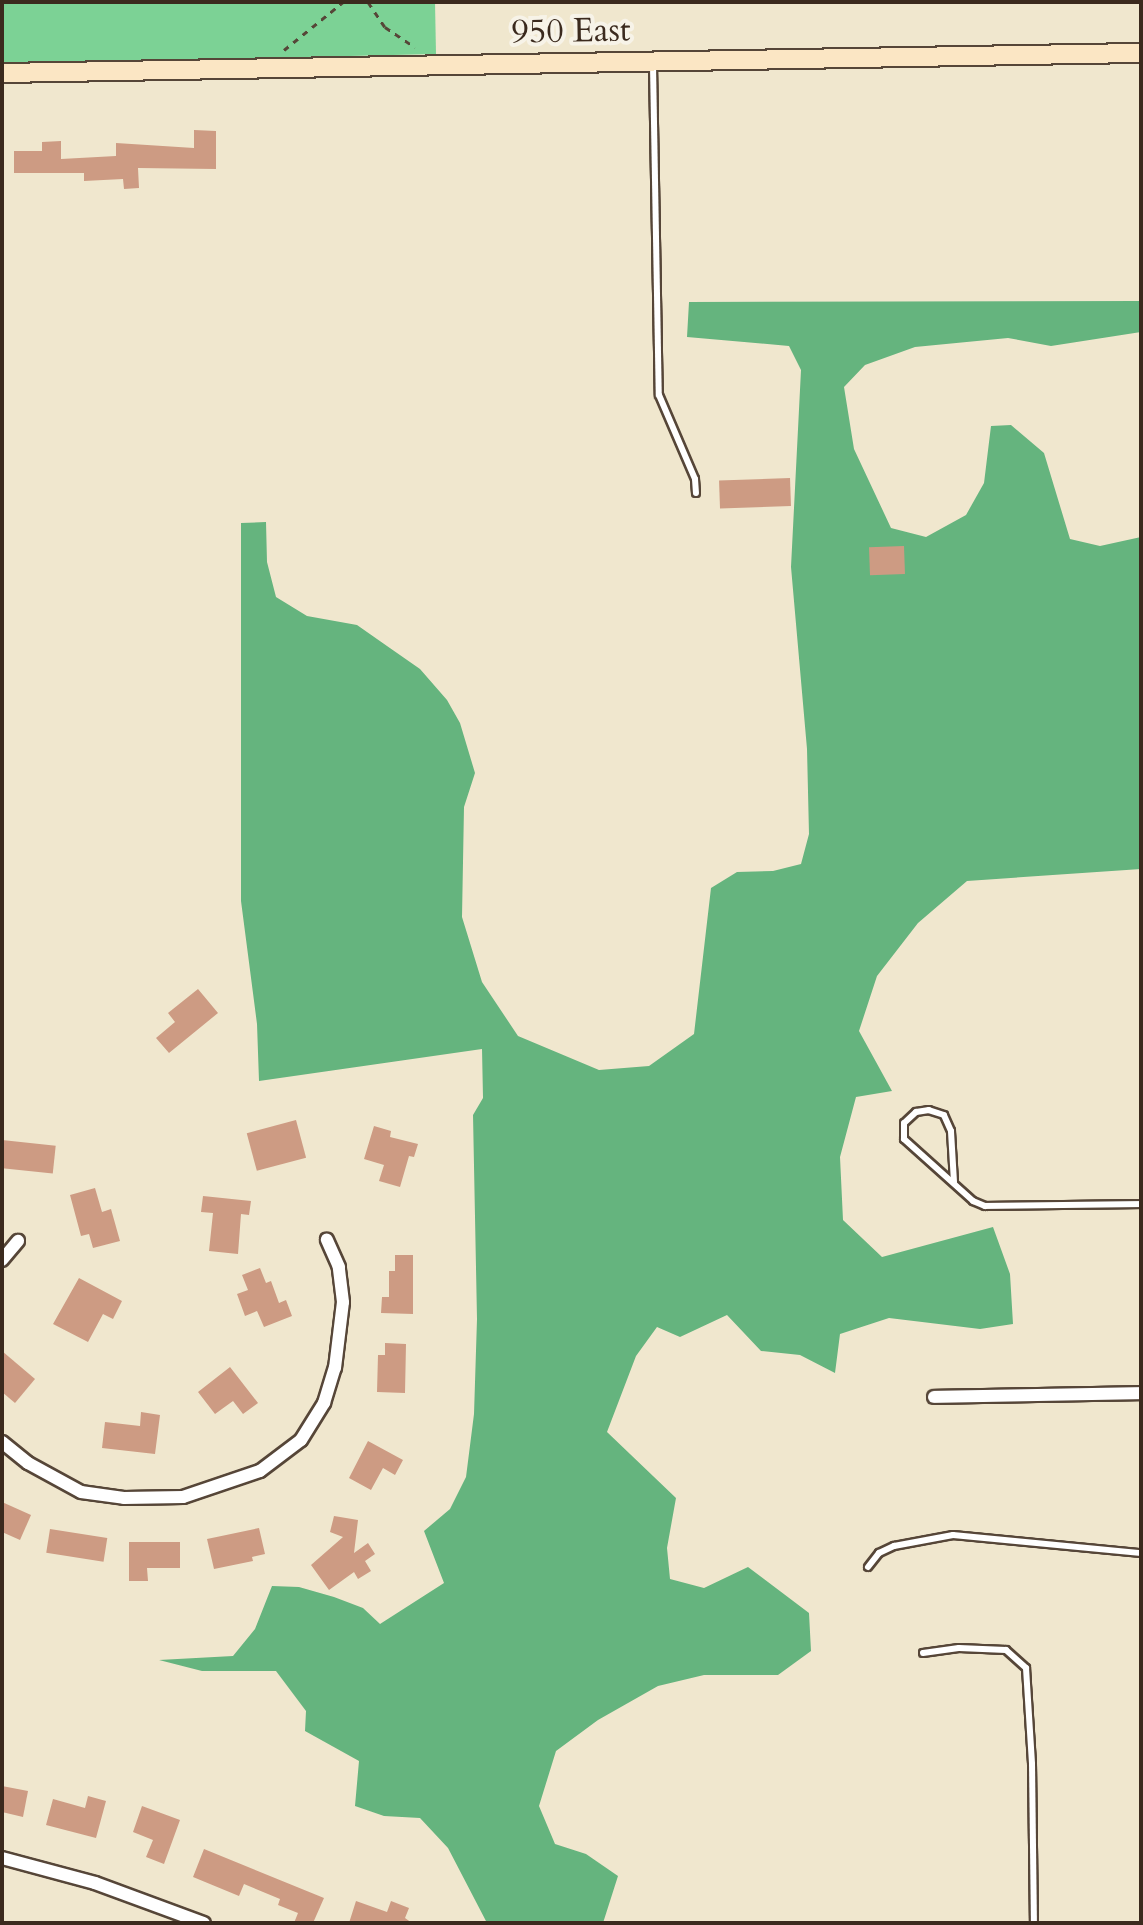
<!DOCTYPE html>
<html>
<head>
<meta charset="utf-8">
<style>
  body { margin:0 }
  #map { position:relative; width:1143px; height:1925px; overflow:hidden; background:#f0e7ce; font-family:Cardo,serif }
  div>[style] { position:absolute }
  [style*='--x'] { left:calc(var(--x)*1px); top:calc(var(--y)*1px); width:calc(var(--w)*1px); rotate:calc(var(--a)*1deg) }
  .green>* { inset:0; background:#7cd295 }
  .forest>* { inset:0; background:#65b47e }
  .building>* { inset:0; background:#cd9b83; transform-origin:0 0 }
  .path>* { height:3px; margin-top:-1.5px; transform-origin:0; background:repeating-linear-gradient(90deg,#564638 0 6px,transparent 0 12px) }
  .roads { filter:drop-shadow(2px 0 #564638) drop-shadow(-2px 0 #564638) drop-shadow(0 2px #564638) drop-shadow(0 -2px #564638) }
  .lane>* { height:6px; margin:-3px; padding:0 3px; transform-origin:3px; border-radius:3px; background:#fff }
  .street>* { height:12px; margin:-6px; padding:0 6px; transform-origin:6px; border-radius:6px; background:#fff }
  .secondary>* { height:18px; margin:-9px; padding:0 9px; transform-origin:9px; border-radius:9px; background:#fbe6c4 }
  span { translate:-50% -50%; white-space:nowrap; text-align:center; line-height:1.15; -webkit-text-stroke:8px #f7f3e8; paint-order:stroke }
  .street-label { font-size:34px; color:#3b2a1e }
  .frame { position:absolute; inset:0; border:4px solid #3b2a1e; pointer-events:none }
</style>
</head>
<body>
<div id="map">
  <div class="green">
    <i style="clip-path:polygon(2px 2px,435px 2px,436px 54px,2px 64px)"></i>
  </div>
  <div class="forest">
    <i style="clip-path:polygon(1141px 301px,1141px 332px,1051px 346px,1008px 338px,915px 347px,865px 365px,844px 387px,854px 449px,891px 528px,926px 537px,966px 515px,984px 483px,991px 426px,1011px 425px,1044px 453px,1070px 539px,1100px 546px,1141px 537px,1141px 869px,967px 881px,918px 923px,877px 976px,859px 1031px,892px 1091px,856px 1097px,840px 1157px,843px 1220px,882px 1257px,993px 1227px,1010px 1274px,1013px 1324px,980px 1329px,889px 1318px,840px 1334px,835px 1373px,800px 1355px,761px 1351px,727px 1315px,680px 1337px,657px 1327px,636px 1356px,607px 1432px,676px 1498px,667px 1548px,670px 1579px,704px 1588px,748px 1567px,809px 1613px,811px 1651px,778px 1675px,704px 1675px,658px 1686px,598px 1720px,556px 1751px,539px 1806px,555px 1844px,586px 1854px,618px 1876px,603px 1923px,487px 1923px,448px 1848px,420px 1818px,384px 1816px,355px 1806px,359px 1761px,305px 1731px,306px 1711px,276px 1671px,202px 1671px,159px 1660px,233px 1656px,255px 1629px,272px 1586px,299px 1587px,334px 1597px,363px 1608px,380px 1624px,444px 1583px,424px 1531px,450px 1509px,466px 1477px,474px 1414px,477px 1319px,473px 1115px,483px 1098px,482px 1049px,259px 1081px,257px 1024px,241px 901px,241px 523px,266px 522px,267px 562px,276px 597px,307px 616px,357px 625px,387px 646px,420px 669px,447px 700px,460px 723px,475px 773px,464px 807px,462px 917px,482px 982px,518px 1036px,599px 1070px,649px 1066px,694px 1034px,711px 888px,737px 872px,773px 871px,801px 864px,809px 834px,807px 749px,791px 567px,801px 370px,789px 346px,687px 337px,689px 302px)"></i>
  </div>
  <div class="building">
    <i style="clip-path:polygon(194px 130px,216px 131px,216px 169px,138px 168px,139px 188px,124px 189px,123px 179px,84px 181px,84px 173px,14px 173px,14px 151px,42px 151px,42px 142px,61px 141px,61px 159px,116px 156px,116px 143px,194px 148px)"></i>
    <i style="left:790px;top:478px;width:28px;height:71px;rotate:88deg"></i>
    <i style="left:904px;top:546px;width:28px;height:35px;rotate:88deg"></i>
    <i style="clip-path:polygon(198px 989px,218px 1013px,169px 1053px,156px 1038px,175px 1022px,168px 1013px)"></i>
    <i style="left:296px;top:1120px;width:39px;height:51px;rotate:75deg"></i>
    <i style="clip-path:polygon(374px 1126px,391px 1131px,390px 1137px,418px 1144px,414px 1157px,409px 1156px,400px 1187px,379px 1181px,384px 1165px,364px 1159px)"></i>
    <i style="left:2px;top:1140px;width:54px;height:28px;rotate:6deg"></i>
    <i style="clip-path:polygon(95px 1188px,102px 1212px,111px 1209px,120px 1241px,93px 1248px,89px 1234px,81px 1236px,70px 1195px)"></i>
    <i style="clip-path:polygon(203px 1196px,251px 1201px,249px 1215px,241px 1214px,238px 1254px,209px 1251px,213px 1213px,201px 1212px)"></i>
    <i style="clip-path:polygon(395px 1255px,413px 1255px,413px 1314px,381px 1313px,382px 1297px,389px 1297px,389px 1271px,395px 1271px)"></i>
    <i style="clip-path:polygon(260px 1268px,266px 1283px,271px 1281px,279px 1303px,286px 1300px,292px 1316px,264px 1327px,257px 1311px,245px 1316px,237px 1294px,248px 1290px,242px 1275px)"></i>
    <i style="clip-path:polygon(79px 1278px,122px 1301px,113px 1319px,103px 1314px,88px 1342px,53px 1324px)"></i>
    <i style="clip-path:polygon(385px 1343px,406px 1344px,405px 1393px,377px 1392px,378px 1355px,385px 1355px)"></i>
    <i style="clip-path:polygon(2px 1351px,35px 1379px,15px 1403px,2px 1392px)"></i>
    <i style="clip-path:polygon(230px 1367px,258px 1403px,243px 1414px,233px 1401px,215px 1414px,198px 1392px)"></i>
    <i style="clip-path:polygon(141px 1412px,160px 1415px,155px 1454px,102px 1448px,105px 1422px,140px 1426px)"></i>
    <i style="clip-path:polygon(368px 1441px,403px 1460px,395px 1475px,383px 1468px,371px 1490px,349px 1478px)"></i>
    <i style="clip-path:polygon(2px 1502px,31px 1515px,20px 1540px,2px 1532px)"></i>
    <i style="clip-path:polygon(334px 1516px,358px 1520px,354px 1553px,368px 1543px,375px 1554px,365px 1561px,371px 1571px,358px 1579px,354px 1572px,329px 1590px,311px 1565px,343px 1537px,330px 1532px)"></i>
    <i style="clip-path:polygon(259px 1528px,265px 1554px,252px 1557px,253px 1561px,214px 1569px,207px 1539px)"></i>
    <i style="left:50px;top:1529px;width:58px;height:24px;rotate:9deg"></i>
    <i style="clip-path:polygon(129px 1542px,180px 1542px,180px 1568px,147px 1568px,148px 1581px,129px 1581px)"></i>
    <i style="clip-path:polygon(2px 1786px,28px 1791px,23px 1817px,2px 1812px)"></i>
    <i style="clip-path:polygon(88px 1796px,106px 1801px,96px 1838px,46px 1825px,53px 1799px,85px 1808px)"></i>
    <i style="clip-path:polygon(142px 1806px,180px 1820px,164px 1864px,146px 1857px,153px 1840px,133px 1832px)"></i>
    <i style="clip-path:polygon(204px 1849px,324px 1898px,313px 1923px,294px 1923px,298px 1913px,278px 1905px,280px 1899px,244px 1884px,239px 1896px,193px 1877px)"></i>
    <i style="clip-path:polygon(356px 1901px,387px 1912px,391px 1901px,409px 1908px,405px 1918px,412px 1923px,349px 1923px)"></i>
  </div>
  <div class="path">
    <i style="--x:368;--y:2;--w:30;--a:56"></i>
    <i style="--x:385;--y:27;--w:36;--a:34"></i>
    <i style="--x:284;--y:50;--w:76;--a:-39.1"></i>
  </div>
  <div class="roads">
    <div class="lane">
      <i style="--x:653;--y:65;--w:330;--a:89"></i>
      <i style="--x:659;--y:395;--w:91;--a:66.8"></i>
      <i style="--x:695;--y:479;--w:14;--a:86"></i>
      <i style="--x:954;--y:1182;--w:51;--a:-93.4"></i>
      <i style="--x:951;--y:1131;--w:17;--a:-114"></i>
      <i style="--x:944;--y:1115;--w:16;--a:-162"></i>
      <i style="--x:929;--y:1110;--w:13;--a:171"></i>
      <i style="--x:916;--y:1112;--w:16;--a:137"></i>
      <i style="--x:904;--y:1123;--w:16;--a:90"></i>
      <i style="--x:904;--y:1139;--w:93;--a:41.9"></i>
      <i style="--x:973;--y:1201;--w:13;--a:23"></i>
      <i style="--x:985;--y:1206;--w:156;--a:-0.7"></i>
      <i style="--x:868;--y:1567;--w:18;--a:-52"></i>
      <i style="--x:879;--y:1553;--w:17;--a:-25"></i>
      <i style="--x:894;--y:1546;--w:60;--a:-10.6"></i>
      <i style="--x:953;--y:1535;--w:189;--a:5.5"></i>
      <i style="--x:923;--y:1653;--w:36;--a:-8"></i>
      <i style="--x:959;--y:1648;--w:47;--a:2.4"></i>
      <i style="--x:1006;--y:1650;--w:27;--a:42"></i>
      <i style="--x:1026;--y:1668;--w:96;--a:86.4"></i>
      <i style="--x:1032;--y:1764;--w:159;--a:89.3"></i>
    </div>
    <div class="street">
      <i style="--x:2;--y:1260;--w:25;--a:-50"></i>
      <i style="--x:934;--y:1397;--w:207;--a:-1.1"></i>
      <i style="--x:2;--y:1442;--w:33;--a:39"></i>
      <i style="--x:28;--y:1463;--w:60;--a:28.7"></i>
      <i style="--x:81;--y:1492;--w:43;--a:7.9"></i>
      <i style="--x:124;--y:1498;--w:59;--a:-1"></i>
      <i style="--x:183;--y:1497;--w:81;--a:-18.7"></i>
      <i style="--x:260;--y:1471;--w:51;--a:-37.1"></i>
      <i style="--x:301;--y:1440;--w:44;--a:-58.1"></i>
      <i style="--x:324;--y:1403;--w:37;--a:-73"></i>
      <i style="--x:335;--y:1368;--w:66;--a:-83.1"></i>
      <i style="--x:343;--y:1302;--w:35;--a:-97"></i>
      <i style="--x:339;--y:1267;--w:30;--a:-114"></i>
      <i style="--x:2;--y:1858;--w:96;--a:15"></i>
      <i style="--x:95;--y:1883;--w:116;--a:20.2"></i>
    </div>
    <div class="secondary">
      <i style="--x:2;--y:73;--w:1139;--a:-1.01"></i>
    </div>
  </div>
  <div class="street-label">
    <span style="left:571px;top:31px;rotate:-1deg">950 East</span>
  </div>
  <div class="frame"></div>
</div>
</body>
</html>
